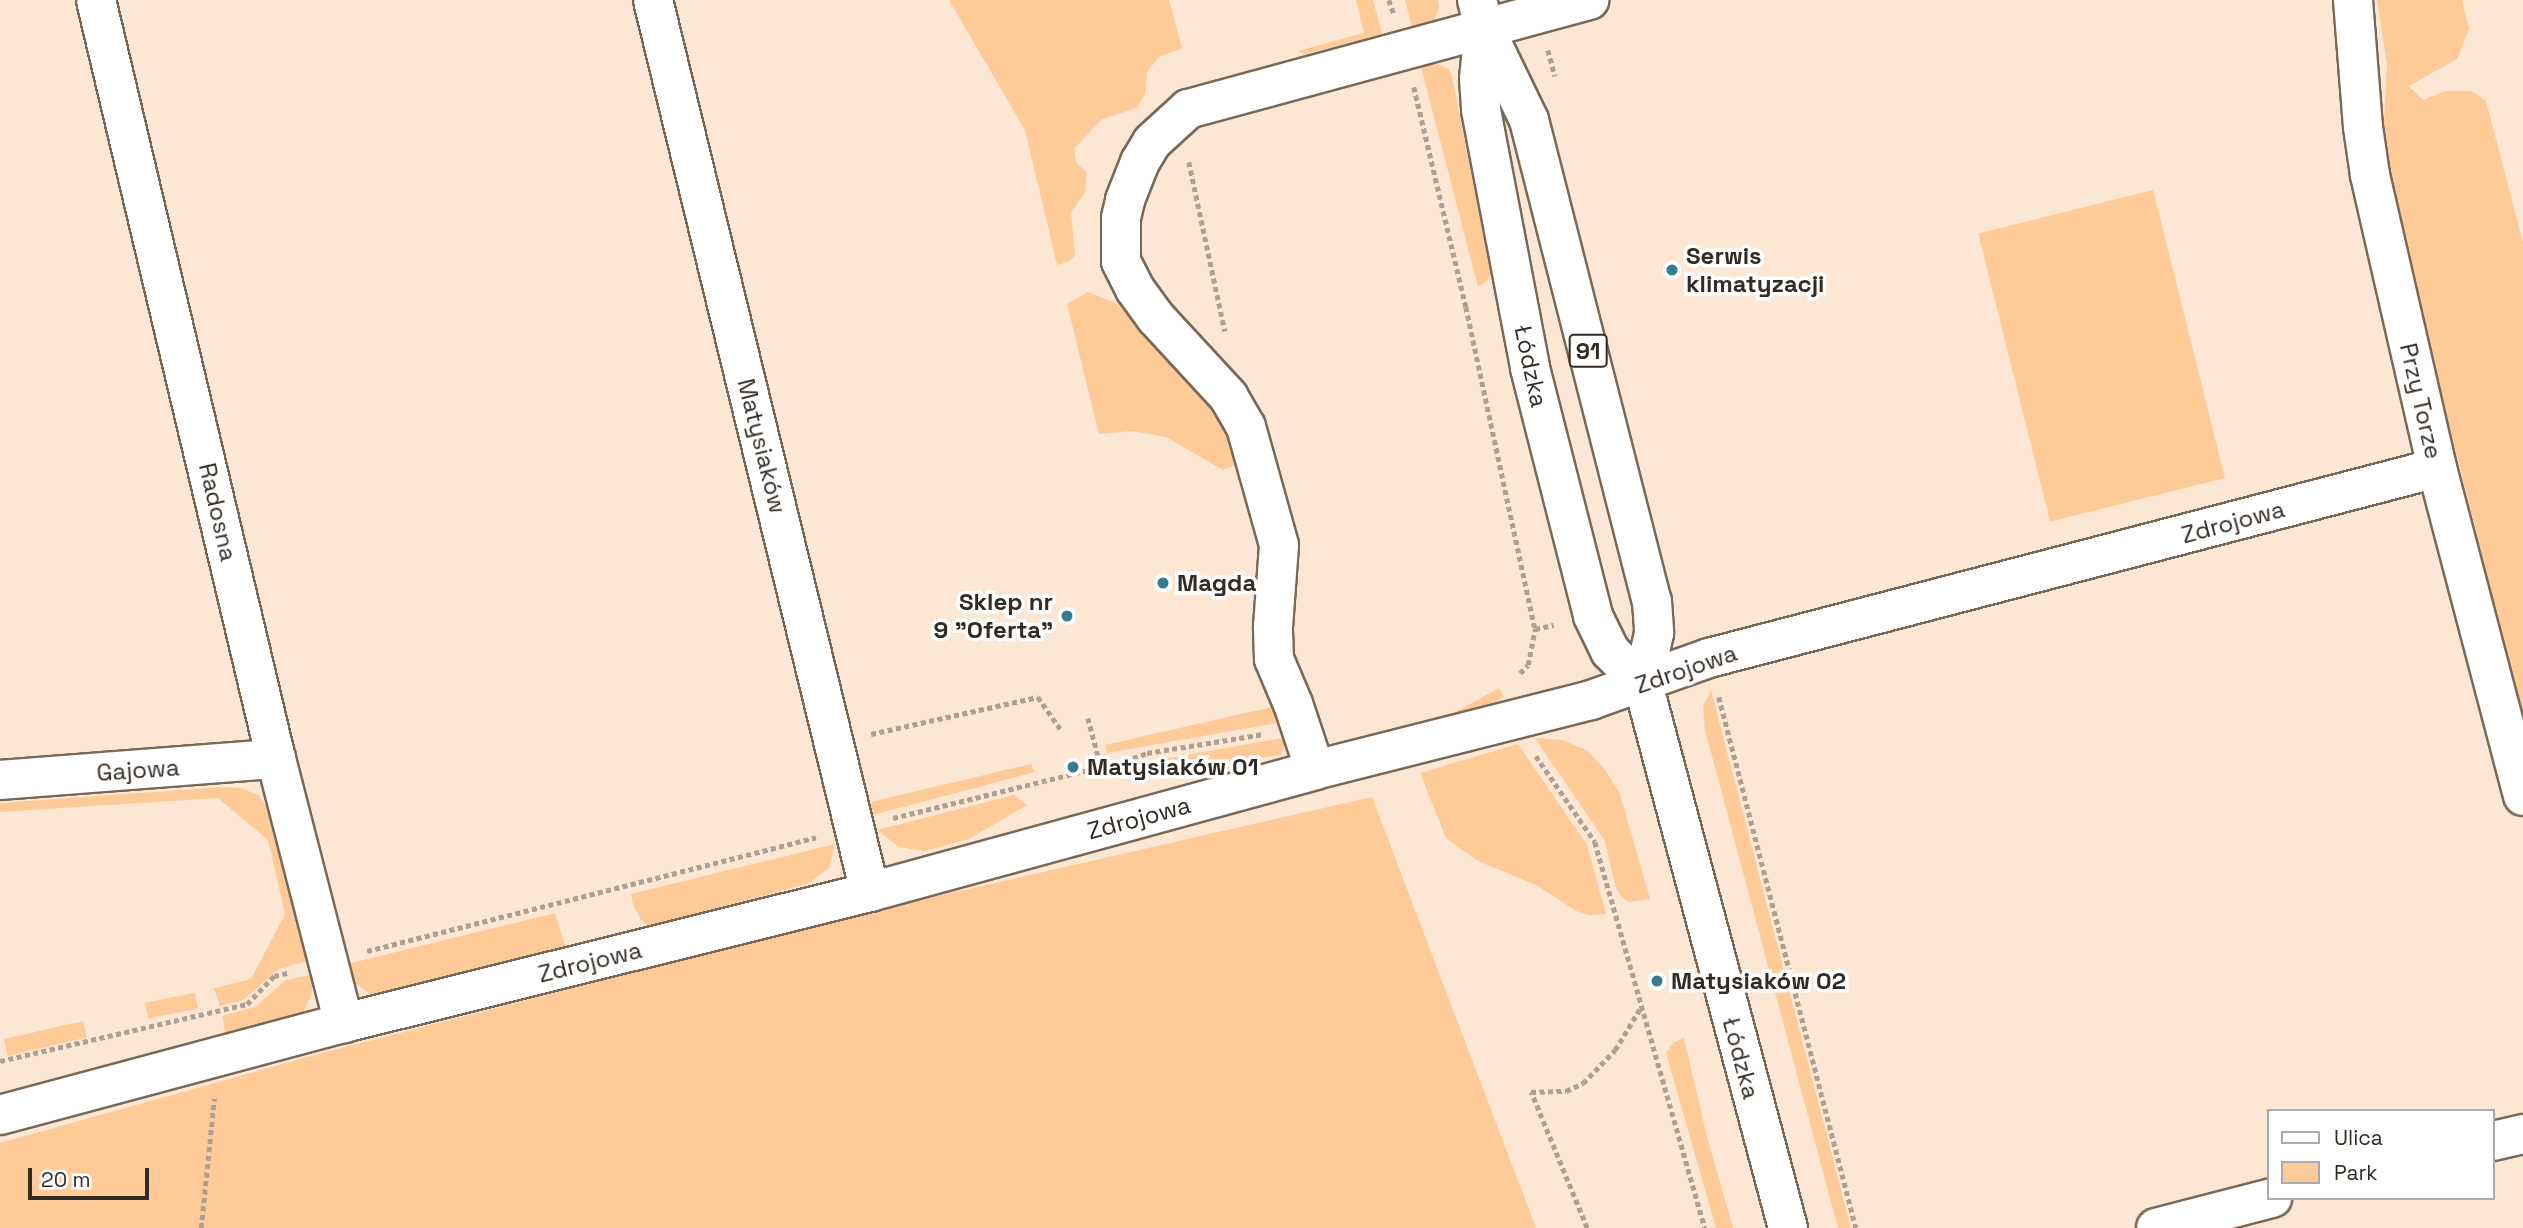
<!DOCTYPE html>
<html>
<head>
<meta charset="utf-8">
<style>
  body { margin:0 }
  #map { position:relative; width:2523px; height:1228px; overflow:hidden; background:#fbe7d4; font-family:"Space Grotesk",sans-serif }
  div>[style] { position:absolute }
  [style*='--x'] { left:calc(var(--x)*1px); top:calc(var(--y)*1px); width:calc(var(--w)*1px); rotate:calc(var(--a)*1deg) }
  .green>* { inset:0; background:#fecb98; transform-origin:0 0 }
  .path>* { height:4.5px; margin-top:-2.25px; transform-origin:0; background:repeating-linear-gradient(90deg,#ae9f91 0 5px,transparent 0 8.5px) }
  .roads { filter:drop-shadow(2px 0 #796857) drop-shadow(-2px 0 #796857) drop-shadow(0 2px #796857) drop-shadow(0 -2px #796857) }
  .street>* { height:38px; margin:-19px; padding:0 19px; transform-origin:19px; border-radius:19px; background:#fff }
  .primary>* { height:38px; margin:-19px; padding:0 19px; transform-origin:19px; border-radius:19px; background:#fff }
  .dots>* { width:19px; height:19px; translate:-50% -50%; box-sizing:border-box; border:4px solid #fff; border-radius:50% }
  span { translate:-50% -50%; white-space:nowrap; text-align:center; line-height:1.15; -webkit-text-stroke:7px #fff; paint-order:stroke }
  .shield-label span { padding:2px 5px; background:#fff; border:2px solid; border-radius:5px; -webkit-text-stroke-width:0 }
  .shield-label { font-size:23px; color:#322b24; font-weight:700 }
  .poi-label { font-size:24px; color:#322b24; font-weight:700 }
  .left { translate:0 -50%; text-align:left }
  .right { translate:-100% -50%; text-align:right }
  .street-label { font-size:24px; color:#322b24 }
  .legend { position:absolute; left:2267px; top:1109px; width:228px; height:91px; box-sizing:border-box; background:#fff; border:2px solid #adaaa7; margin:0; padding:9px 12px; list-style:none; font-size:21px; color:#322b24 }
  .legend li { display:flex; align-items:center; gap:14px; height:35px }
  .legend b { width:35px; border:2px solid #adaaa7 }
  .scale { position:absolute; left:28px; top:1168px; width:121px; height:32px; box-sizing:border-box; border:4px solid #322b24; border-top:0; padding-left:9px; font-size:21px; line-height:24px; white-space:nowrap; color:#322b24; -webkit-text-stroke:5px #fff; paint-order:stroke }
</style>
</head>
<body>
<div id="map">
  <div class="green">
    <i style="clip-path:polygon(949px 0,1169px 0,1182px 48px,1159px 57px,1147px 72px,1145px 94px,1137px 108px,1102px 119px,1074px 149px,1076px 162px,1087px 173px,1085px 193px,1071px 212px,1075px 256px,1068px 262px,1057px 265px,1025px 130px)"></i>
    <i style="clip-path:polygon(1356px 0,1373px 0,1382px 34px,1305px 54px,1298px 51px,1364px 33px)"></i>
    <i style="clip-path:polygon(1405px 0,1438px 0,1439px 7px,1432px 26px,1413px 31px)"></i>
    <i style="clip-path:polygon(2377px 0,2462px 0,2469px 29px,2457px 59px,2409px 86px,2423px 100px,2445px 91px,2472px 91px,2486px 101px,2523px 243px,2523px 716px,2382px 160px,2387px 64px)"></i>
    <i style="clip-path:polygon(1430px 62px,1448px 68px,1452px 76px,1491px 273px,1486px 282px,1478px 287px,1420px 63px)"></i>
    <i style="left:2153px;top:190px;width:297px;height:180px;rotate:76deg"></i>
    <i style="clip-path:polygon(1088px 292px,1116px 303px,1204px 389px,1233px 433px,1235px 465px,1223px 470px,1166px 437px,1132px 431px,1099px 434px,1067px 304px)"></i>
    <i style="left:1499px;top:688px;width:10px;height:124px;rotate:61deg"></i>
    <i style="clip-path:polygon(1711px 690px,1851px 1228px,1838px 1228px,1705px 730px,1703px 706px)"></i>
    <i style="clip-path:polygon(1281px 705px,1284px 722px,1107px 753px,1105px 745px)"></i>
    <i style="clip-path:polygon(1288px 737px,1281px 755px,1145px 773px,1153px 761px)"></i>
    <i style="clip-path:polygon(1535px 738px,1562px 740px,1588px 751px,1606px 771px,1620px 794px,1650px 899px,1629px 902px,1622px 897px,1616px 889px,1605px 841px)"></i>
    <i style="clip-path:polygon(1518px 744px,1587px 845px,1606px 914px,1589px 915px,1576px 911px,1538px 886px,1478px 861px,1446px 838px,1420px 773px)"></i>
    <i style="clip-path:polygon(1031px 764px,1035px 772px,869px 816px,871px 802px)"></i>
    <i style="clip-path:polygon(223px 787px,241px 788px,258px 795px,272px 814px,309px 961px,279px 969px,243px 1000px,220px 1006px,214px 988px,251px 979px,285px 914px,268px 840px,218px 798px,0 812px,0 803px)"></i>
    <i style="clip-path:polygon(1014px 795px,1027px 805px,969px 839px,924px 851px,899px 847px,877px 830px)"></i>
    <i style="clip-path:polygon(1372px 797px,1536px 1228px,0 1228px,0 1143px,326px 1052px,868px 912px)"></i>
    <i style="clip-path:polygon(835px 844px,829px 868px,807px 884px,649px 926px,641px 920px,633px 905px,631px 894px)"></i>
    <i style="clip-path:polygon(555px 913px,565px 946px,375px 997px,356px 984px,347px 964px)"></i>
    <i style="clip-path:polygon(312px 975px,312px 993px,302px 1016px,226px 1036px,222px 1016px,255px 1007px,286px 980px)"></i>
    <i style="left:195px;top:993px;width:16px;height:51px;rotate:79deg"></i>
    <i style="left:83px;top:1021px;width:17px;height:81px;rotate:77deg"></i>
    <i style="clip-path:polygon(1684px 1038px,1706px 1133px,1733px 1228px,1716px 1228px,1666px 1053px,1673px 1043px)"></i>
  </div>
  <div class="path">
    <i style="--x:1389;--y:0;--w:15;--a:70"></i>
    <i style="--x:1548;--y:50;--w:27;--a:75"></i>
    <i style="--x:1414;--y:87;--w:226;--a:76.7"></i>
    <i style="--x:1466;--y:307;--w:329;--a:77.9"></i>
    <i style="--x:1189;--y:162;--w:173;--a:78"></i>
    <i style="--x:1520;--y:673;--w:11;--a:-45"></i>
    <i style="--x:1528;--y:665;--w:37;--a:-79"></i>
    <i style="--x:1535;--y:629;--w:19;--a:-12"></i>
    <i style="--x:1719;--y:697;--w:548;--a:75.53"></i>
    <i style="--x:1088;--y:718;--w:51;--a:75.1"></i>
    <i style="--x:871;--y:734;--w:171;--a:-12.5"></i>
    <i style="--x:1038;--y:697;--w:39;--a:55"></i>
    <i style="--x:1536;--y:756;--w:104;--a:55.5"></i>
    <i style="--x:1595;--y:842;--w:401;--a:74.1"></i>
    <i style="--x:893;--y:818;--w:239;--a:-13.8"></i>
    <i style="--x:1125;--y:761;--w:23;--a:-20"></i>
    <i style="--x:1147;--y:753;--w:118;--a:-9.3"></i>
    <i style="--x:367;--y:951;--w:463;--a:-14.2"></i>
    <i style="--x:0;--y:1061;--w:253;--a:-13"></i>
    <i style="--x:247;--y:1004;--w:39;--a:-46"></i>
    <i style="--x:274;--y:976;--w:17;--a:-13"></i>
    <i style="--x:201;--y:1228;--w:130;--a:-84.2"></i>
    <i style="--x:1587;--y:1228;--w:147;--a:-112.4"></i>
    <i style="--x:1531;--y:1092;--w:35;--a:-2"></i>
    <i style="--x:1566;--y:1091;--w:19;--a:-25"></i>
    <i style="--x:1583;--y:1083;--w:46;--a:-45.9"></i>
    <i style="--x:1615;--y:1050;--w:50;--a:-58.8"></i>
  </div>
  <div class="roads">
    <div class="street">
      <i style="--x:96;--y:0;--w:780;--a:76.66"></i>
      <i style="--x:276;--y:759;--w:273;--a:75.6"></i>
      <i style="--x:653;--y:0;--w:918;--a:76.33"></i>
      <i style="--x:2353;--y:0;--w:127;--a:85.5"></i>
      <i style="--x:2363;--y:127;--w:49;--a:81.7"></i>
      <i style="--x:2370;--y:175;--w:301;--a:77.1"></i>
      <i style="--x:2437;--y:468;--w:339;--a:75.3"></i>
      <i style="--x:1315;--y:770;--w:70;--a:-108.4"></i>
      <i style="--x:1293;--y:704;--w:49;--a:-112.9"></i>
      <i style="--x:1274;--y:659;--w:32;--a:-92"></i>
      <i style="--x:1273;--y:627;--w:82;--a:-85.8"></i>
      <i style="--x:1279;--y:545;--w:123;--a:-105.6"></i>
      <i style="--x:1246;--y:427;--w:34;--a:-120"></i>
      <i style="--x:1229;--y:397;--w:108;--a:-132.7"></i>
      <i style="--x:1156;--y:318;--w:36;--a:-126"></i>
      <i style="--x:1135;--y:289;--w:31;--a:-117"></i>
      <i style="--x:1121;--y:261;--w:43;--a:-90"></i>
      <i style="--x:1121;--y:218;--w:18;--a:-77"></i>
      <i style="--x:1125;--y:200;--w:41;--a:-68.5"></i>
      <i style="--x:1140;--y:162;--w:23;--a:-59"></i>
      <i style="--x:1152;--y:142;--w:49;--a:-42.5"></i>
      <i style="--x:1188;--y:109;--w:416;--a:-15.2"></i>
      <i style="--x:0;--y:780;--w:277;--a:-4.4"></i>
      <i style="--x:0;--y:1115;--w:356;--a:-15"></i>
      <i style="--x:344;--y:1023;--w:542;--a:-13.98"></i>
      <i style="--x:870;--y:892;--w:461;--a:-15.3"></i>
      <i style="--x:1315;--y:770;--w:285;--a:-14.2"></i>
      <i style="--x:1591;--y:700;--w:125;--a:-19.6"></i>
      <i style="--x:1709;--y:658;--w:752;--a:-14.63"></i>
      <i style="--x:2493;--y:1141;--w:31;--a:-13"></i>
      <i style="--x:2156;--y:1228;--w:120;--a:-14.5"></i>
    </div>
    <div class="primary">
      <i style="--x:1477;--y:0;--w:28;--a:75"></i>
      <i style="--x:1484;--y:27;--w:103;--a:64.2"></i>
      <i style="--x:1529;--y:120;--w:496;--a:75.7"></i>
      <i style="--x:1652;--y:601;--w:32;--a:86"></i>
      <i style="--x:1654;--y:633;--w:52;--a:102.2"></i>
      <i style="--x:1643;--y:684;--w:563;--a:75.08"></i>
      <i style="--x:1484;--y:27;--w:52;--a:95.5"></i>
      <i style="--x:1479;--y:79;--w:31;--a:86"></i>
      <i style="--x:1481;--y:110;--w:263;--a:79.2"></i>
      <i style="--x:1530;--y:368;--w:256;--a:75.7"></i>
      <i style="--x:1593;--y:616;--w:39;--a:64"></i>
      <i style="--x:1610;--y:651;--w:47;--a:45"></i>
    </div>
  </div>
  <div class="dots">
    <i style="left:1672px;top:270px;background:#377c8a"></i>
    <i style="left:1163px;top:583px;background:#377c8a"></i>
    <i style="left:1067px;top:616px;background:#377c8a"></i>
    <i style="left:1073px;top:767px;background:#377c8a"></i>
    <i style="left:1657px;top:981px;background:#377c8a"></i>
  </div>
  <div class="shield-label">
    <span style="left:1588px;top:351px">91</span>
  </div>
  <div class="poi-label">
    <span class="left" style="left:1686px;top:270px">Serwis<br>klimatyzacji</span>
    <span class="left" style="left:1177px;top:583px">Magda</span>
    <span class="right" style="left:1053px;top:616px">Sklep nr<br>9 "Oferta"</span>
    <span class="left" style="left:1087px;top:767px">Matysiaków 01</span>
    <span class="left" style="left:1671px;top:981px">Matysiaków 02</span>
  </div>
  <div class="street-label">
    <span style="left:1531px;top:366px;rotate:78deg">Łódzka</span>
    <span style="left:2421px;top:401px;rotate:77deg">Przy Torze</span>
    <span style="left:762px;top:446px;rotate:76deg">Matysiaków</span>
    <span style="left:218px;top:512px;rotate:77deg">Radosna</span>
    <span style="left:2233px;top:522px;rotate:-15deg">Zdrojowa</span>
    <span style="left:1686px;top:669px;rotate:-19deg">Zdrojowa</span>
    <span style="left:138px;top:770px;rotate:-4deg">Gajowa</span>
    <span style="left:1139px;top:818px;rotate:-15deg">Zdrojowa</span>
    <span style="left:590px;top:962px;rotate:-14deg">Zdrojowa</span>
    <span style="left:1741px;top:1058px;rotate:75deg">Łódzka</span>
  </div>
  <ul class="legend">
  <li><b style="height:9px;background:#fff"></b>Ulica</li>
  <li><b style="height:19px;background:#fecb98"></b>Park</li>
  </ul>
  <div class="scale">20 m</div>
</div>
</body>
</html>
